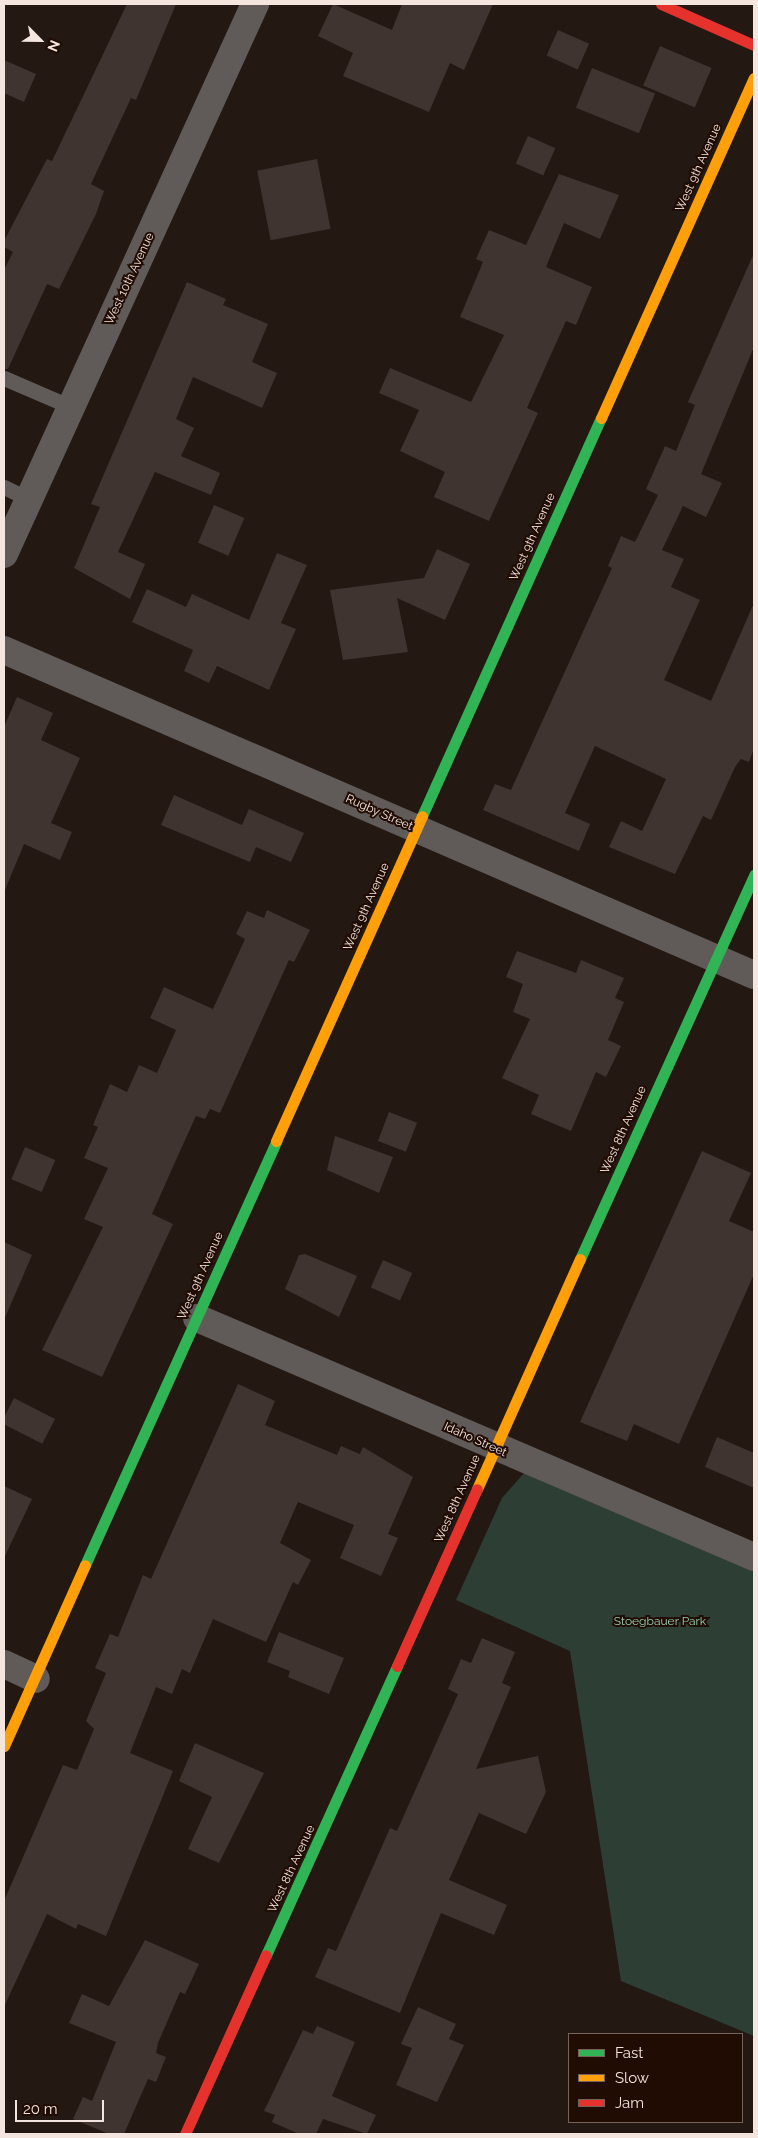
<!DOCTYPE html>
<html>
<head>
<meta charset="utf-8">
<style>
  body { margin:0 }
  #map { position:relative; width:758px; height:2138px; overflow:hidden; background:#231812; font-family:Raleway,sans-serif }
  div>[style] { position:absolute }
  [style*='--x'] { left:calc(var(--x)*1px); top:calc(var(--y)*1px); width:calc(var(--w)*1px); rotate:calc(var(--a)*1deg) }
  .green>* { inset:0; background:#2d3e35 }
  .building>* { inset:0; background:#3f342f; transform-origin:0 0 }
  .lane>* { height:15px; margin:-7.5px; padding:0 7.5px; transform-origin:7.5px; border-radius:7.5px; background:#605a58 }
  .street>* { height:28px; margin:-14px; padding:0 14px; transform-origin:14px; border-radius:14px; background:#605a58 }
  .fast>* { height:11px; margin:-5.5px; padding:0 5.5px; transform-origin:5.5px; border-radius:5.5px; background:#30b455 }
  .slow>* { height:11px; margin:-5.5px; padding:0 5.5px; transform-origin:5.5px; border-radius:5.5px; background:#ff9f0a }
  .jam>* { height:11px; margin:-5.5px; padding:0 5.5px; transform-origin:5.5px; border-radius:5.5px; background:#e5322d }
  span { translate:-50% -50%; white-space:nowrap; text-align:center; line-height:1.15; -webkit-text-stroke:4px #200c03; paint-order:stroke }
  .street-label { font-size:12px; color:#f4e5de }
  .park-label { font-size:12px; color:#94d3b7 }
  .frame { position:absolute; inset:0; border:5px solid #f4e5de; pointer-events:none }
  .legend { position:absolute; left:568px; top:2033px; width:175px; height:90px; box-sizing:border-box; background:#200c03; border:1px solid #75635b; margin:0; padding:6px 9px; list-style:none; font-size:15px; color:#f4e5de }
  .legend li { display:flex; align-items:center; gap:10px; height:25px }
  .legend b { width:25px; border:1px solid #75635b }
  .north { position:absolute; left:15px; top:15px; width:50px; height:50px; -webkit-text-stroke:4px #200c03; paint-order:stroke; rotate:113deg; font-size:14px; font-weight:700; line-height:20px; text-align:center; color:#f4e5de }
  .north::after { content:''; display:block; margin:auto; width:18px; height:22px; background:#f4e5de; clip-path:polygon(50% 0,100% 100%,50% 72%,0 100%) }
  .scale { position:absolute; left:15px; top:2100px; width:89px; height:22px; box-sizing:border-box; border:2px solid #f4e5de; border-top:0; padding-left:6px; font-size:15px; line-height:18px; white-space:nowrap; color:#f4e5de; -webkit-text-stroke:4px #200c03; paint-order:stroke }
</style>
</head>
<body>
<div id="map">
  <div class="green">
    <i style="clip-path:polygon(532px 1464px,754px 1557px,754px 2036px,621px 1981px,570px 1651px,456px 1600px,502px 1498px)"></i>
  </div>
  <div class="building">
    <i style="clip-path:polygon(127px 4px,176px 4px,136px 100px,131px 98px,91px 184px,104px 191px,96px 214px,59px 289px,47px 284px,8px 369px,4px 369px,4px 270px,13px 252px,4px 247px,4px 241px,47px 159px,52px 161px)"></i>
    <i style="clip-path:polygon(333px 4px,392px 30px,402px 4px,493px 4px,464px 70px,450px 63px,429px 112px,343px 76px,353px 53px,318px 36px)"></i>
    <i style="left:558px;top:30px;width:34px;height:28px;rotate:24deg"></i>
    <i style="left:660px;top:46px;width:56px;height:43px;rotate:23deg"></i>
    <i style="clip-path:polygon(4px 60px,36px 74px,24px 102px,4px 93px)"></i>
    <i style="left:592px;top:68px;width:68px;height:43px;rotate:22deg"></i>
    <i style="left:528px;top:136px;width:30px;height:30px;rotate:24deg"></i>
    <i style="left:317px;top:159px;width:71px;height:61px;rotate:79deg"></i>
    <i style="clip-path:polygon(559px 174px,619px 195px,600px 239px,564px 223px,546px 267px,592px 287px,576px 325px,566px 321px,527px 408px,538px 413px,489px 521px,434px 497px,445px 472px,400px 451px,419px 410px,379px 393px,390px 368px,471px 402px,504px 335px,460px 317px,483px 262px,476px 259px,489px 230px,526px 245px)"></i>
    <i style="clip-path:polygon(754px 253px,754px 347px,701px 474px,722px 483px,706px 517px,683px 506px,662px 550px,684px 559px,671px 587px,700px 600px,664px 680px,711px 701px,754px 603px,754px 748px,749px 762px,741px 759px,735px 767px,711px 820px,703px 816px,675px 874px,609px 847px,621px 821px,642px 831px,666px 779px,595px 746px,565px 813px,590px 824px,579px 851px,483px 810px,495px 784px,511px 790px,612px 568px,608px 566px,621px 536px,635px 542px,658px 495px,646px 489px,665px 446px,676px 451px,695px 405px,688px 402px)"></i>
    <i style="clip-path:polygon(187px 282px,226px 299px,223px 305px,268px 324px,252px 362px,277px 373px,262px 408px,193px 377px,176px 419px,194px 428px,181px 456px,220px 473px,211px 495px,155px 472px,118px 552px,145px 564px,130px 599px,74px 568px,100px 507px,91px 504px)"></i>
    <i style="left:214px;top:505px;width:33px;height:41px;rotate:23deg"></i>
    <i style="clip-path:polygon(437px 549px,470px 564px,445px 620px,397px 598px,408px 652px,343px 660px,330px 590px,424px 578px)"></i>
    <i style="clip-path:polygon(277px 553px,307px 565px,281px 623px,296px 629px,269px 690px,217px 666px,209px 683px,184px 671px,193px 650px,132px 622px,147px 589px,186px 607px,192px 594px,249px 620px)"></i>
    <i style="clip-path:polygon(17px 697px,53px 713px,41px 740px,80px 758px,51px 823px,72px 832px,60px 860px,24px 844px,5px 890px,4px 727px)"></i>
    <i style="clip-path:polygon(174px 795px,242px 825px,249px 809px,304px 833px,291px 862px,256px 847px,250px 862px,161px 825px)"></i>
    <i style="clip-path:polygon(267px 910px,310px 930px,294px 962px,289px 960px,220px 1113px,210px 1109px,205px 1119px,196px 1116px,176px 1160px,152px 1214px,173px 1224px,102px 1377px,42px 1350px,103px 1227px,84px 1219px,108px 1168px,84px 1158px,98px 1127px,93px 1125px,110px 1084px,127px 1092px,139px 1065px,157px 1073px,176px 1030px,150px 1018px,164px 987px,213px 1009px,245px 939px,236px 934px,247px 911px,264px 918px)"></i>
    <i style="clip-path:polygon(517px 951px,576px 973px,581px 960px,624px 978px,615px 998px,624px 1002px,608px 1040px,621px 1046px,606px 1077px,596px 1072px,571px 1131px,531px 1114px,539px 1095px,502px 1078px,530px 1019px,513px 1012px,523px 984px,506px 977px)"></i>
    <i style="left:389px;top:1112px;width:30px;height:31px;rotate:21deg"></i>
    <i style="clip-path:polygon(335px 1136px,393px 1157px,379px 1193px,327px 1170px)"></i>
    <i style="left:25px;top:1147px;width:33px;height:35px;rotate:23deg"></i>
    <i style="clip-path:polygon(702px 1151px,751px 1173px,729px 1221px,754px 1232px,754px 1274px,679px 1444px,634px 1424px,627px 1441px,580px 1422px)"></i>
    <i style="clip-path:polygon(4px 1242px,32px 1255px,4px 1320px)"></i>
    <i style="clip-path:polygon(305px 1254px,357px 1276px,339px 1317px,285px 1289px,299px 1255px)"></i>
    <i style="left:383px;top:1260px;width:32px;height:30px;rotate:24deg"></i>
    <i style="clip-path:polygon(238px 1384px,275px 1401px,265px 1425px,337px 1455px,341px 1446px,360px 1454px,363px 1447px,413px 1477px,388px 1534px,398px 1538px,381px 1576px,340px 1558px,354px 1525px,298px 1502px,280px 1543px,311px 1560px,298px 1585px,293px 1582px,266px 1642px,213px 1619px,190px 1673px,182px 1669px,172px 1694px,156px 1687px,130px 1753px,173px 1771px,106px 1936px,78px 1924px,76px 1929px,47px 1914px,4px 2007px,4px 1901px,63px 1765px,77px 1770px,94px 1729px,86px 1721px,106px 1673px,95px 1668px,110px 1634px,118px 1637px,143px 1575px,151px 1579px)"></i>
    <i style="left:14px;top:1398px;width:46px;height:28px;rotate:27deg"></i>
    <i style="clip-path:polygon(717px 1437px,754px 1453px,754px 1488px,705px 1467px)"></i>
    <i style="clip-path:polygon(4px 1486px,32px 1499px,4px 1558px)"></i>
    <i style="clip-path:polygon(279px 1632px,344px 1658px,329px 1694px,288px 1677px,290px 1671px,267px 1662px)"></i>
    <i style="clip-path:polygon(482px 1638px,515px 1652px,502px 1683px,511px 1687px,476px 1769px,538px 1756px,546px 1792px,526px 1834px,479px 1813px,449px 1880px,507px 1905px,494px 1935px,441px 1913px,400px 2013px,315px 1977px,328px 1948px,336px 1951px,390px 1828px,397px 1831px,458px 1694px,448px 1689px,461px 1659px,471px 1663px)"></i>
    <i style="clip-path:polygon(195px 1743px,264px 1773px,219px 1863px,188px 1849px,212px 1797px,179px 1781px)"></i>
    <i style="clip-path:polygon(145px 1940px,199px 1964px,185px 1994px,180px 1992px,158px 2043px,156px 2053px,166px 2057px,156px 2082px,148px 2079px,124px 2134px,109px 2134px,73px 2119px,83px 2097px,92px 2101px,116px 2042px,69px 2023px,82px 1994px,109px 2006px)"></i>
    <i style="clip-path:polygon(418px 2007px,456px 2024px,449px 2039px,464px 2045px,437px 2102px,396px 2085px,412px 2048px,401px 2044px)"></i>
    <i style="clip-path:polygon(317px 2026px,355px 2042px,332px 2096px,376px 2115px,367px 2134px,323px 2119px,316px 2134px,299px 2134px,272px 2122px,275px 2115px,264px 2111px,303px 2030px,313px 2034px)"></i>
  </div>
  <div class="lane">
    <i style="--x:4;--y:378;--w:73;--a:23.4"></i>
    <i style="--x:4;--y:487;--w:28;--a:26"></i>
  </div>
  <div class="street">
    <i style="--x:4;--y:554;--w:605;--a:-65.47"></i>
    <i style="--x:4;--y:650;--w:817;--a:23.43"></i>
    <i style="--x:197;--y:1318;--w:606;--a:23.22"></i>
    <i style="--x:4;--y:1664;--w:35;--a:25"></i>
  </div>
  <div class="fast">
    <i style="--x:422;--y:816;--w:436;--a:-65.8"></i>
    <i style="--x:580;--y:1259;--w:422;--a:-65.6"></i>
    <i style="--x:85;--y:1565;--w:465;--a:-65.7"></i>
    <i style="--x:266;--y:1955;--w:317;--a:-65.6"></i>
  </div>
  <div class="slow">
    <i style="--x:601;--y:418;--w:373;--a:-65.8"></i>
    <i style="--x:276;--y:1141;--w:356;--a:-65.8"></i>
    <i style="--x:477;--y:1489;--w:252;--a:-65.9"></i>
    <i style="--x:4;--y:1746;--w:198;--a:-65.9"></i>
  </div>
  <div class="jam">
    <i style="--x:661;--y:4;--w:102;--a:23.8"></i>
    <i style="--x:397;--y:1666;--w:194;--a:-65.7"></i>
    <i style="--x:185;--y:2134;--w:196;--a:-65.7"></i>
  </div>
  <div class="street-label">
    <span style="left:699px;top:168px;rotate:-66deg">West 9th Avenue</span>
    <span style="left:130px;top:279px;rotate:-65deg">West 10th Avenue</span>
    <span style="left:533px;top:537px;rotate:-66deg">West 9th Avenue</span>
    <span style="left:379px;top:813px;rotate:24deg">Rugby Street</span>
    <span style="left:367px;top:907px;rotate:-66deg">West 9th Avenue</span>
    <span style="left:624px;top:1130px;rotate:-66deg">West 8th Avenue</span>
    <span style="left:201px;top:1276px;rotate:-66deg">West 9th Avenue</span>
    <span style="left:475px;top:1440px;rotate:24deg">Idaho Street</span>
    <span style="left:458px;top:1499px;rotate:-66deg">West 8th Avenue</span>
    <span style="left:292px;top:1869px;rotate:-65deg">West 8th Avenue</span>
  </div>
  <div class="park-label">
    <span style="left:660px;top:1622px">Stoegbauer Park</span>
  </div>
  <div class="frame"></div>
  <ul class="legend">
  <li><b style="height:6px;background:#30b455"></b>Fast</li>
  <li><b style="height:6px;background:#ff9f0a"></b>Slow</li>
  <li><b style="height:6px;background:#e5322d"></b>Jam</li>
  </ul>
  <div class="north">N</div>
  <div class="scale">20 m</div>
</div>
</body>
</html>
